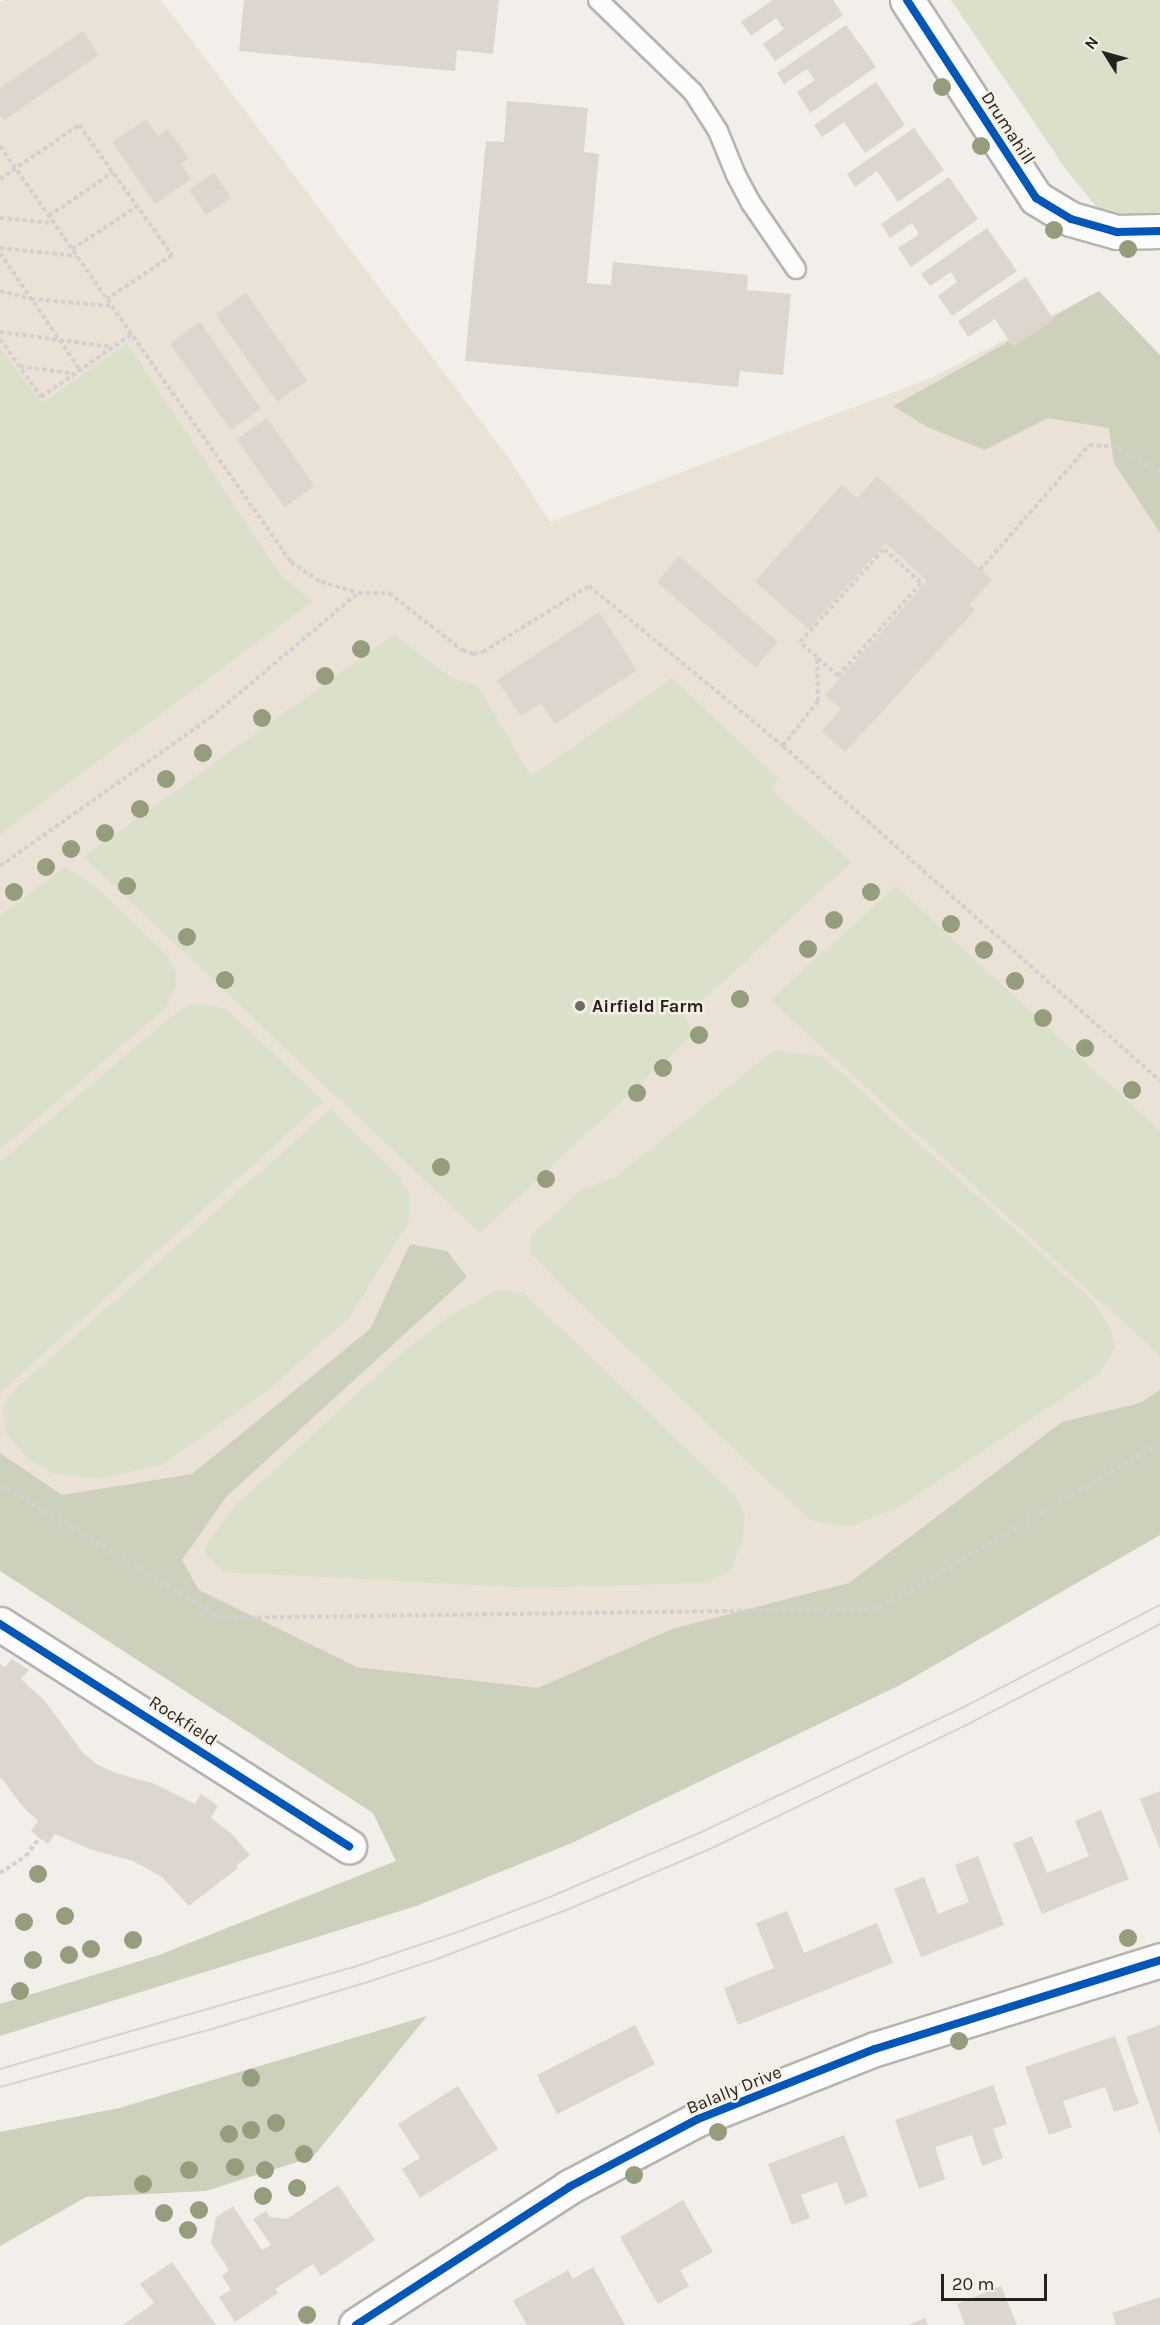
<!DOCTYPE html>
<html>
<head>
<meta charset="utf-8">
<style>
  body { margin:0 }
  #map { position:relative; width:1160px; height:2325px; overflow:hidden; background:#f2eee9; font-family:Karla,sans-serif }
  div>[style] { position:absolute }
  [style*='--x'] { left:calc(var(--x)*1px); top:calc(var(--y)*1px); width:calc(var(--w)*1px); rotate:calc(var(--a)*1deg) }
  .built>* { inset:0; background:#ebe2d7 }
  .green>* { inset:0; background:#dbe0ca }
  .forest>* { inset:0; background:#cdd1bc }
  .building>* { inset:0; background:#dcd6ce; transform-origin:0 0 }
  .path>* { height:4px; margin-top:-2px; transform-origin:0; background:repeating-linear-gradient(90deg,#d3d1d0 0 4.5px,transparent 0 7.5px) }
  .roads { filter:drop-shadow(2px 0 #b7b4b0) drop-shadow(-2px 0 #b7b4b0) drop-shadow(0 2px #b7b4b0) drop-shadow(0 -2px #b7b4b0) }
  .lane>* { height:18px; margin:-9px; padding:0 9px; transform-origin:9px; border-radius:9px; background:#fdfcfc }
  .street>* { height:33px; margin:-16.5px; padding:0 16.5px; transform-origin:16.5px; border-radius:16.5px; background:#fdfcfc }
  .tram>* { height:1.5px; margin:-0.75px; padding:0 0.75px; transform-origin:0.75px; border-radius:0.75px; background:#d4d4d2 }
  .cycleway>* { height:8px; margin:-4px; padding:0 4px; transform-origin:4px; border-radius:4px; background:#0057b8 }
  .trees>* { width:18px; height:18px; margin:-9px; border-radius:50%; background:#969d7d }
  .dots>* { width:16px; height:16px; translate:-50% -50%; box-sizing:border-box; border:3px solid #f6efe5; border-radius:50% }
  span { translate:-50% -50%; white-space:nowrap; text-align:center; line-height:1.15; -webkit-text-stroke:5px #f6efe5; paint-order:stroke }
  .street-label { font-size:18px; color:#25221f }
  .poi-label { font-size:18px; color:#25221f; font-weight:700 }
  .left { translate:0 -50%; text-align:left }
  .north { position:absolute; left:1076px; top:24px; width:60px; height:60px; -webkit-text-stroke:4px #f6efe5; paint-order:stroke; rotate:307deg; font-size:16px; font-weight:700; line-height:24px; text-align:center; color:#25221f }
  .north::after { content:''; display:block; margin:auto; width:21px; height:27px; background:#25221f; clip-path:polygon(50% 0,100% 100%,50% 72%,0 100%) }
  .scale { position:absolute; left:941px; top:2274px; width:106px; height:27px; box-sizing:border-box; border:3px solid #25221f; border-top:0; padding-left:8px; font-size:18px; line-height:21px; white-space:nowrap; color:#25221f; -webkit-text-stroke:4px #f6efe5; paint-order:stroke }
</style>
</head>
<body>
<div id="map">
  <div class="built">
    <i style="clip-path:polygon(5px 0,161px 0,511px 461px,550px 522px,931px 378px,1099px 291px,1160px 355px,1160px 1490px,465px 1833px,0 1524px,0 2px)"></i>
  </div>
  <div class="green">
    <i style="clip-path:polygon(951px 0,1160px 0,1160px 231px,1117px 232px,1067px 171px)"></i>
    <i style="clip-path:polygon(127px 343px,283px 578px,313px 601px,0 834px,0 348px,42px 403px)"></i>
    <i style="clip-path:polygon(394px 634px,450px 677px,478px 686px,531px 776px,672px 678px,779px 778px,771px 789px,852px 862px,685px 1017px,693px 1035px,480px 1233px,83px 857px)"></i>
    <i style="clip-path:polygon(65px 867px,93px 884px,168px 956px,176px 972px,175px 989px,166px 1008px,0 1150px,0 916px)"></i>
    <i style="clip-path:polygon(896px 886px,1160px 1131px,1160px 1356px,770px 1000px)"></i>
    <i style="clip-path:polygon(200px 1003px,226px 1009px,324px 1101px,0 1393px,0 1162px,164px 1022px,190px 1004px)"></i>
    <i style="clip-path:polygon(774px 1050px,824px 1057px,1091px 1299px,1110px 1327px,1115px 1348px,1100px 1373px,901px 1506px,849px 1527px,809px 1520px,565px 1289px,530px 1252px,531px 1235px,580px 1190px,615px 1177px)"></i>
    <i style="clip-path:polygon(331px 1109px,400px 1177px,410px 1195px,409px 1221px,349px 1318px,271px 1388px,162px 1465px,98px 1479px,55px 1474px,28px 1460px,5px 1432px,3px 1404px,13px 1391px)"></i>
    <i style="clip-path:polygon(497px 1290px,523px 1292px,735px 1495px,745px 1516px,742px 1544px,729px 1572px,705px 1583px,530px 1588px,223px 1572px,204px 1552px,210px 1539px,232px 1509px,399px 1355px,449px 1316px)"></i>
  </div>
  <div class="forest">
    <i style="clip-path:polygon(1099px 291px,1160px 355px,1160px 533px,1114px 463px,1109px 428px,1048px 418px,985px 450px,927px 427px,893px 406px)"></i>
    <i style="clip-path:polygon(410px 1244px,447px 1251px,467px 1277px,226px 1497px,182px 1560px,199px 1590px,357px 1667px,538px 1688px,672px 1629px,849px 1583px,1062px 1422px,1140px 1403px,1160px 1390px,1160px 1535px,900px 1685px,572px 1843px,416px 1906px,0 2036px,0 2004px,159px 1955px,396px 1861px,373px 1813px,0 1571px,0 1453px,62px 1495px,192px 1474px,370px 1329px)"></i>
    <i style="clip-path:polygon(427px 2016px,313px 2157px,206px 2191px,86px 2197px,0 2246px,0 2132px,119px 2108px)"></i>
  </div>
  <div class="building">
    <i style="clip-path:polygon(244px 0,499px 0,493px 54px,457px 50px,455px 71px,239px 51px)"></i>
    <i style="clip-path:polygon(773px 0,833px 0,843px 15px,775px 61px,763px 44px,784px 29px,776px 18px,751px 36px,741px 22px)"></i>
    <i style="clip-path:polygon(846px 25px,876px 67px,810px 113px,797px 92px,815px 80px,807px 69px,784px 84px,777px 73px)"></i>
    <i style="clip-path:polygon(83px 31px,99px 55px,4px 120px,0 114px,0 88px)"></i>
    <i style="clip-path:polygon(876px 82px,905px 125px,865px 153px,844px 122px,822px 137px,814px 125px)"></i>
    <i style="clip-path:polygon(507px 101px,588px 108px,584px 152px,599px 154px,587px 283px,611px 285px,613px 262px,748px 275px,747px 290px,791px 294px,783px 375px,740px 371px,738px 387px,465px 361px,486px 141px,504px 142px)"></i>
    <i style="clip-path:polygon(146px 119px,158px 136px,168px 129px,189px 159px,181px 164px,191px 179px,155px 204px,112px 142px)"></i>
    <i style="clip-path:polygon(914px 128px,944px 170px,898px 202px,877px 171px,855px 187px,847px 174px)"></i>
    <i style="left:214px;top:173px;width:30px;height:30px;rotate:56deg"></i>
    <i style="clip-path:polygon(949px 177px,978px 219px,911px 267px,898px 248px,919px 234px,912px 223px,890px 238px,881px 224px)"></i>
    <i style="clip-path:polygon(987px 228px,1017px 271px,952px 316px,938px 296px,957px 282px,951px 272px,930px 286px,921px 274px)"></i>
    <i style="clip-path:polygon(1026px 277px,1054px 320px,1013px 347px,995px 319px,968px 337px,958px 321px)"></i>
    <i style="left:246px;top:293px;width:107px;height:37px;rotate:55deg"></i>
    <i style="left:200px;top:322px;width:106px;height:37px;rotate:55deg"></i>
    <i style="left:267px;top:418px;width:83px;height:37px;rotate:55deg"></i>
    <i style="clip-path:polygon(877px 476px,992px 580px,969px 605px,975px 610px,845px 752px,822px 731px,841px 709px,825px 695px,927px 581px,886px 543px,808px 629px,755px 581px,842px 485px,857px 498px)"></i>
    <i style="left:679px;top:556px;width:131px;height:34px;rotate:41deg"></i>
    <i style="clip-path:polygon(599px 612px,637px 670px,555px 724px,541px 703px,521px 716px,497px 680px)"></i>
    <i style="clip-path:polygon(12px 1659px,29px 1670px,21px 1679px,45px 1701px,83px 1753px,98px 1765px,116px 1773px,155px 1784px,195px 1804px,201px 1794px,218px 1806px,211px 1818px,232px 1834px,250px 1855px,236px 1866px,238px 1868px,189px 1906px,162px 1877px,133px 1861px,92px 1850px,55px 1834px,48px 1844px,31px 1831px,38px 1821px,23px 1807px,0 1776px,0 1664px,5px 1667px)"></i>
    <i style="clip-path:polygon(1160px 1791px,1160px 1849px,1140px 1799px)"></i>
    <i style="clip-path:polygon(1101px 1810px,1129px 1879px,1042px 1914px,1013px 1844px,1032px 1836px,1047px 1873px,1089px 1856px,1075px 1821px)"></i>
    <i style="clip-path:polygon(978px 1856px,1004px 1925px,921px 1957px,894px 1889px,924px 1877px,938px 1914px,969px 1902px,955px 1865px)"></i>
    <i style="clip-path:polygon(787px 1911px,804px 1953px,877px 1923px,893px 1963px,738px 2025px,724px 1988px,774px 1968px,756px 1923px)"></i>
    <i style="left:635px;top:2025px;width:44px;height:110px;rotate:63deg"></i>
    <i style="clip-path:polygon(1160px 2025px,1160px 2135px,1126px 2037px)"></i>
    <i style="clip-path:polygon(1115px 2036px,1139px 2104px,1114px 2112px,1105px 2087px,1063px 2101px,1072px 2127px,1049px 2135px,1025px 2067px)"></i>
    <i style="clip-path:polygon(993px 2085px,1007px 2124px,993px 2129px,1003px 2158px,982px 2166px,972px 2135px,935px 2147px,945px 2179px,919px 2189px,895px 2120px)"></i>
    <i style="clip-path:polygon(458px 2086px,498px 2149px,420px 2198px,402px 2169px,420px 2158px,398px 2124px)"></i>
    <i style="clip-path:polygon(844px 2135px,868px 2196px,845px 2205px,837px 2182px,801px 2195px,810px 2218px,792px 2225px,768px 2164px)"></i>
    <i style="clip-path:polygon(338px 2185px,375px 2240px,321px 2276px,313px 2264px,275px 2289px,278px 2293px,235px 2322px,219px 2297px,231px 2290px,222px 2276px,229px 2270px,211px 2243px,216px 2217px,233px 2206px,262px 2250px,271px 2245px,253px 2219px,266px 2211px,270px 2217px,287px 2219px)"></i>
    <i style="clip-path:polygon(683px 2200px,713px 2252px,680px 2270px,689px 2286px,658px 2304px,620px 2237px)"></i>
    <i style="clip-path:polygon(172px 2262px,216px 2325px,123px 2325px,154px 2303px,140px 2284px)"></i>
    <i style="clip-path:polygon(593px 2267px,625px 2325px,527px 2325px,513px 2301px,568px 2270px,573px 2279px)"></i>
    <i style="clip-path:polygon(1001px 2286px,1017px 2325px,965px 2325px,957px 2304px)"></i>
    <i style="clip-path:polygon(1160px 2297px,1160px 2325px,1116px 2325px,1112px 2313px)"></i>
    <i style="clip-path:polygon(925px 2318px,928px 2325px,908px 2325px)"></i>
  </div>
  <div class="path">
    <i style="--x:0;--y:146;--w:508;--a:55.03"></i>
    <i style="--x:291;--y:562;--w:36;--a:34"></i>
    <i style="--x:321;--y:582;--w:37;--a:16"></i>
    <i style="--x:0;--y:179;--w:96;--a:-34.4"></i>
    <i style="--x:79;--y:125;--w:160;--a:54.4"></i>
    <i style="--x:172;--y:255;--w:78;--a:145.9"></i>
    <i style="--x:49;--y:216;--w:78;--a:-34.5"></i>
    <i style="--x:0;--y:218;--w:54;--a:5.3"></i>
    <i style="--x:0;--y:248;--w:77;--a:5.9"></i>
    <i style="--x:72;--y:249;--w:79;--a:-33.1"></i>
    <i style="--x:0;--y:253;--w:142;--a:55.6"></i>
    <i style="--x:0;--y:291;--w:32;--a:14"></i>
    <i style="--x:31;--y:299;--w:81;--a:4.9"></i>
    <i style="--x:0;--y:332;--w:113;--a:7.6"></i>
    <i style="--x:0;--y:339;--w:71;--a:54.7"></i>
    <i style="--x:41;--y:397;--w:111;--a:-34.7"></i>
    <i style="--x:20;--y:366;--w:56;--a:8.3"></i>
    <i style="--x:980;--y:570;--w:166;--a:-48.9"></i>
    <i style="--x:1089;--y:445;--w:22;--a:3"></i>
    <i style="--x:1111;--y:446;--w:55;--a:28"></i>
    <i style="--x:783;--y:746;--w:57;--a:-52.1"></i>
    <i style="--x:818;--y:701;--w:44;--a:-91.3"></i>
    <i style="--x:817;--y:657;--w:23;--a:-139"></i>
    <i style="--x:800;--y:642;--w:125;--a:-47.9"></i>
    <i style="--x:884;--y:549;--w:50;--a:42.6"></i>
    <i style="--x:921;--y:583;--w:125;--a:131.7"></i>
    <i style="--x:838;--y:676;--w:28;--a:-138"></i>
    <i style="--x:0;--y:866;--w:257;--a:-35.2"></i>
    <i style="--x:210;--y:718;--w:194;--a:-40.2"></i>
    <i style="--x:358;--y:593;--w:31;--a:0"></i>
    <i style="--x:389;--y:593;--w:93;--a:38"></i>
    <i style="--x:462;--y:650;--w:12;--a:20"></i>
    <i style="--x:473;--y:654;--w:10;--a:-11"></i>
    <i style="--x:483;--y:652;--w:125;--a:-31.9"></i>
    <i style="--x:589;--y:586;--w:251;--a:39.5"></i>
    <i style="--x:783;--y:746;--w:504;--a:41.62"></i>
    <i style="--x:0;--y:1484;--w:258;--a:31.3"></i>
    <i style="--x:220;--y:1618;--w:658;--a:-0.78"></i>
    <i style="--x:878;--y:1609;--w:327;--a:-30.5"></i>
    <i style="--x:0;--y:1778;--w:1;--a:-45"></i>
    <i style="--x:0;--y:1873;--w:31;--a:-33"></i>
    <i style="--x:26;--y:1856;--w:24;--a:-54"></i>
  </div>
  <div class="roads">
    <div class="lane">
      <i style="--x:598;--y:0;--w:132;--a:44.1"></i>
      <i style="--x:693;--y:92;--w:46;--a:57.3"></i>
      <i style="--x:718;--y:131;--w:48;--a:67.8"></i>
      <i style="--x:736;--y:175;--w:32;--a:62"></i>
      <i style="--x:751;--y:203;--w:80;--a:55.7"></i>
    </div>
    <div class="street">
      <i style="--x:907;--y:0;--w:236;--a:56.9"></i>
      <i style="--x:1036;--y:198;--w:41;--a:31"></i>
      <i style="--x:1071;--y:219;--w:48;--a:15.8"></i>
      <i style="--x:1117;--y:232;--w:43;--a:-1.3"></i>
      <i style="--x:0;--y:1624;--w:414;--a:32.5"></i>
      <i style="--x:356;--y:2325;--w:254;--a:-32.9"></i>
      <i style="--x:569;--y:2187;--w:146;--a:-27.8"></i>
      <i style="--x:698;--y:2119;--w:190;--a:-21.6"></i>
      <i style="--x:875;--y:2049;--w:299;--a:-17.3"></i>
    </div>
  </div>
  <div class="tram">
    <i style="--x:0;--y:2069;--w:365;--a:-16.1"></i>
    <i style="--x:351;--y:1968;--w:116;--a:-18.6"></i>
    <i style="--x:461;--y:1931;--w:95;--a:-20.9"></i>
    <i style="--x:550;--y:1897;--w:170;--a:-23.2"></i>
    <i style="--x:706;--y:1830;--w:288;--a:-25.5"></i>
    <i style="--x:966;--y:1706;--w:219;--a:-27.5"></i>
    <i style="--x:0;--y:2087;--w:217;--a:-15.3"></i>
    <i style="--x:209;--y:2030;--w:163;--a:-16.8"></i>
    <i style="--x:365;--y:1983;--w:76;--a:-18.4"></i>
    <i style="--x:437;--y:1959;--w:141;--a:-20.7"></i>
    <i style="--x:569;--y:1909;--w:151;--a:-23"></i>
    <i style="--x:708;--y:1850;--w:288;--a:-25.8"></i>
    <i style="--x:967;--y:1725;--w:218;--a:-27.6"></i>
  </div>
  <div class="cycleway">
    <i style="--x:907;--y:0;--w:236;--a:56.9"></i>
    <i style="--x:1036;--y:198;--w:41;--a:31"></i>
    <i style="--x:1071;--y:219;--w:48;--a:15.8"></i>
    <i style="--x:1117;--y:232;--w:43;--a:-1.3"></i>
    <i style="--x:0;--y:1624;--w:414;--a:32.5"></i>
    <i style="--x:356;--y:2325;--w:254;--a:-32.9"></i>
    <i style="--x:569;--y:2187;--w:146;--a:-27.8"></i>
    <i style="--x:698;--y:2119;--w:190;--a:-21.6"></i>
    <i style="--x:875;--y:2049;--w:299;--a:-17.3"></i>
  </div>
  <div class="trees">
    <i style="left:942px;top:87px"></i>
    <i style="left:981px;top:146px"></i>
    <i style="left:1054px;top:230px"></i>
    <i style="left:1128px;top:249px"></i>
    <i style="left:361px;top:649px"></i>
    <i style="left:325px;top:676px"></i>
    <i style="left:262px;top:718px"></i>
    <i style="left:203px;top:753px"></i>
    <i style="left:166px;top:779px"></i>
    <i style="left:140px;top:809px"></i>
    <i style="left:105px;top:833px"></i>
    <i style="left:71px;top:849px"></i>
    <i style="left:46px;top:867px"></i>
    <i style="left:127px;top:886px"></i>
    <i style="left:14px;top:892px"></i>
    <i style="left:871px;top:892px"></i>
    <i style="left:834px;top:920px"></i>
    <i style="left:951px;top:924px"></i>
    <i style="left:187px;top:937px"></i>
    <i style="left:808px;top:949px"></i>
    <i style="left:984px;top:950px"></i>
    <i style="left:225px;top:980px"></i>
    <i style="left:1015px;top:981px"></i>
    <i style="left:740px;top:999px"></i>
    <i style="left:1043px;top:1018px"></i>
    <i style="left:699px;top:1035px"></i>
    <i style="left:1085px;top:1048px"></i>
    <i style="left:663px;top:1068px"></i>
    <i style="left:1132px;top:1090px"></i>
    <i style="left:637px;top:1093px"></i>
    <i style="left:441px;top:1167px"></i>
    <i style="left:546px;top:1179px"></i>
    <i style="left:38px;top:1874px"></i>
    <i style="left:65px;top:1916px"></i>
    <i style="left:24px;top:1922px"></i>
    <i style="left:1128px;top:1938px"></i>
    <i style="left:133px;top:1940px"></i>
    <i style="left:91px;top:1949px"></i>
    <i style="left:69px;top:1955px"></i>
    <i style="left:33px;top:1960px"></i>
    <i style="left:20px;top:1991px"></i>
    <i style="left:959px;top:2041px"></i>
    <i style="left:251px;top:2078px"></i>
    <i style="left:276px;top:2123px"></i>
    <i style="left:251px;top:2130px"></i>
    <i style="left:718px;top:2132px"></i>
    <i style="left:229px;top:2134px"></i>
    <i style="left:304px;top:2154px"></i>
    <i style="left:235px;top:2167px"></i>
    <i style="left:189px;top:2170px"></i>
    <i style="left:265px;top:2170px"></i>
    <i style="left:634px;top:2175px"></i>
    <i style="left:143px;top:2184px"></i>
    <i style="left:297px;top:2188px"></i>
    <i style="left:263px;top:2196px"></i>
    <i style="left:199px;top:2210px"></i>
    <i style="left:164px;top:2213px"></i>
    <i style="left:188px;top:2230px"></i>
    <i style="left:307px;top:2315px"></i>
  </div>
  <div class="dots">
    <i style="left:580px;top:1006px;background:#6d6966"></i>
  </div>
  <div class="street-label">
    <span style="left:1008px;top:128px;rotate:57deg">Drumahill</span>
    <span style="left:183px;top:1721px;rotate:33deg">Rockfield</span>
    <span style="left:734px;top:2090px;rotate:-22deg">Balally Drive</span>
  </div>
  <div class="poi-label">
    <span class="left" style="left:592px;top:1006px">Airfield Farm</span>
  </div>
  <div class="north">N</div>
  <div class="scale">20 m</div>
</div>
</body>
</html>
